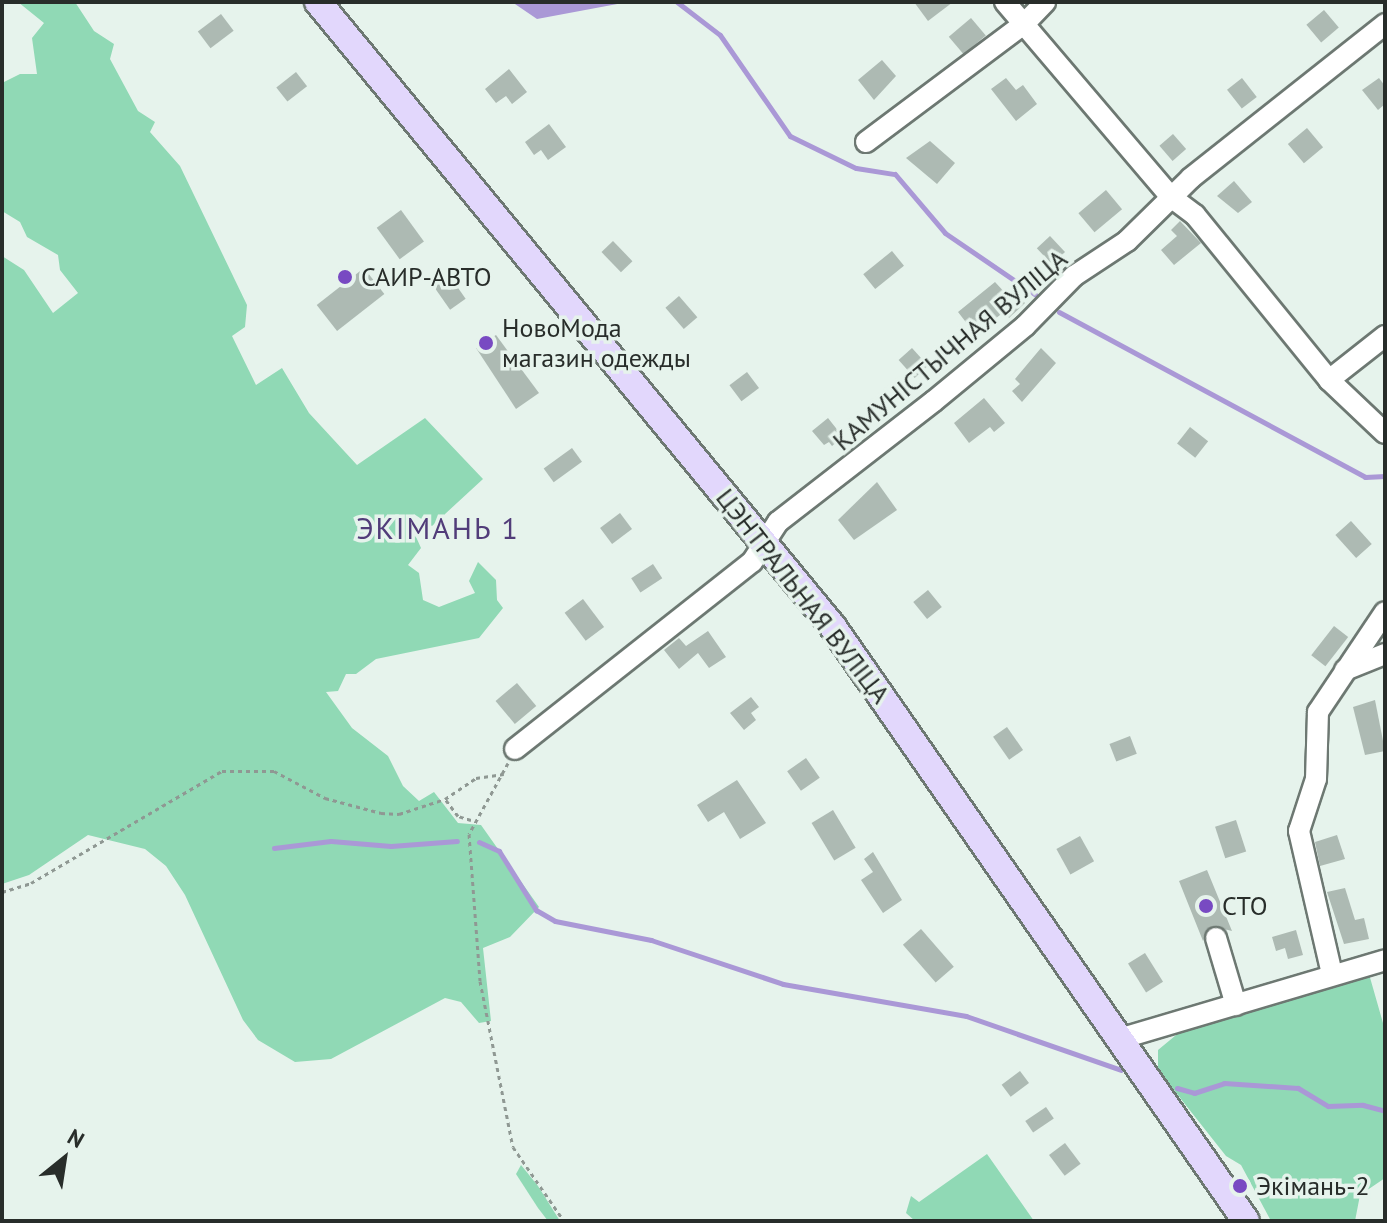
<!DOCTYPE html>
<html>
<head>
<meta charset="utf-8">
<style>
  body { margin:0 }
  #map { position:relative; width:1387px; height:1223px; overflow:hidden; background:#e6f3ec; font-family:"PT Sans",sans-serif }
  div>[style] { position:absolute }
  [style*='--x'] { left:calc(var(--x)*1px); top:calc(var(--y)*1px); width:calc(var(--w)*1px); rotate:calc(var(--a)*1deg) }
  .green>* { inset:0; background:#90d9b5 }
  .water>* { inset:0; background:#aa98d6 }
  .stream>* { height:5px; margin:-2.5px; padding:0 2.5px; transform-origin:2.5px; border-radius:2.5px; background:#aa98d6 }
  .building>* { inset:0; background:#adbab3; transform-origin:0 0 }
  .path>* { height:3px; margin-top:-1.5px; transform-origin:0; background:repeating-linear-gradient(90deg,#8f9893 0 4px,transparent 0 8px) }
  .roads { filter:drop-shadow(2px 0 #6d7872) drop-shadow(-2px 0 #6d7872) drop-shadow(0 2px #6d7872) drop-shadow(0 -2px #6d7872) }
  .minor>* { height:20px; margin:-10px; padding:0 10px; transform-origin:10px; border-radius:10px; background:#fff }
  .major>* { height:26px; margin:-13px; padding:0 13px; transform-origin:13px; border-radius:13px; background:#e2d7fc }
  .dots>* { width:22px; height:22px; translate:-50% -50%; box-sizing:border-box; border:4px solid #e6f3ec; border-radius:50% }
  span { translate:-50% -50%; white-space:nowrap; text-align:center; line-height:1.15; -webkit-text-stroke:7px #e6f3ec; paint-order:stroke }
  .poi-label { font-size:26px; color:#282d2a }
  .left { translate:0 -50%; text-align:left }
  .street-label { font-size:26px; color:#282d2a }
  .quarter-label { font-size:30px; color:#513c79; letter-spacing:2px }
  .frame { position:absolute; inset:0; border:4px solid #282d2a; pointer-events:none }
  .north { position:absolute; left:24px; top:1119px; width:80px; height:80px; -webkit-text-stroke:6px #e6f3ec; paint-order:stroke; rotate:30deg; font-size:22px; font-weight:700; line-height:32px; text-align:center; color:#282d2a }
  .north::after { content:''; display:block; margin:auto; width:28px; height:36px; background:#282d2a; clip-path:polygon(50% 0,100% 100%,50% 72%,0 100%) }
</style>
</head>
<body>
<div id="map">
  <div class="green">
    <i style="clip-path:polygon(18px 2px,75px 2px,94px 31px,114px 44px,110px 59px,138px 111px,155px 122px,150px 132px,180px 166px,247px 305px,245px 327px,232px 336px,256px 385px,282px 368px,309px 413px,357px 465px,425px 418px,483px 479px,432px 526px,414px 514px,408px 519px,421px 548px,408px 565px,419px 573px,423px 600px,439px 607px,475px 593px,469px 581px,478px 562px,496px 580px,497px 600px,503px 608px,479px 638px,376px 659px,356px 674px,346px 674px,338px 691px,326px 692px,352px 728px,388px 756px,403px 786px,419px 801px,434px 792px,458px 823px,481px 825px,539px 907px,510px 937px,483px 948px,491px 1021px,479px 1023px,461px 1002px,445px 998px,331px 1059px,295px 1062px,258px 1040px,243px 1020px,185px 895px,166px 866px,145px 849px,88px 835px,29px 875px,2px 884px,2px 256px,24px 270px,53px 313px,78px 293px,60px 270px,58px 255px,27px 237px,20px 222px,2px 211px,2px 83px,20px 74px,37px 74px,32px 38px,44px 23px)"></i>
    <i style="clip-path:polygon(1369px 974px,1385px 1030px,1385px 1178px,1360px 1195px,1355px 1221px,1271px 1221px,1241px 1165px,1226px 1156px,1158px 1070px,1158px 1050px,1187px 1026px)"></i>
    <i style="clip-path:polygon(987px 1154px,1034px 1221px,915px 1221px,906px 1213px,911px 1196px,919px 1202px)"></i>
    <i style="clip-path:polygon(521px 1165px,538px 1186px,560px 1221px,548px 1221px,538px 1208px,516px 1174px)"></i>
  </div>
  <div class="water">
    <i style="clip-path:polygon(512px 2px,628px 2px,537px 19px)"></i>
  </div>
  <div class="stream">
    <i style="--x:677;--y:2;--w:54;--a:37.5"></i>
    <i style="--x:720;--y:35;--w:123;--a:55.3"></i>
    <i style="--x:790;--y:136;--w:73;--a:25.9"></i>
    <i style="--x:856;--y:168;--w:39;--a:9"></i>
    <i style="--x:895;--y:174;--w:77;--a:49.7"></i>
    <i style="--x:945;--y:233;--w:110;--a:34.3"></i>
    <i style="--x:1059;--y:312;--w:348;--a:28.3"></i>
    <i style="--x:1365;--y:477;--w:20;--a:-3"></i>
    <i style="--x:479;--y:842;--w:22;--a:24"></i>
    <i style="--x:499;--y:851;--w:70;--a:57.9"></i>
    <i style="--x:536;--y:910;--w:22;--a:30"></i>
    <i style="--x:555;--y:921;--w:98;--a:11.2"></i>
    <i style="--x:651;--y:940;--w:139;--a:18.4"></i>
    <i style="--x:783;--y:984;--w:186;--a:9.9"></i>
    <i style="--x:966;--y:1016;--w:164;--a:19.2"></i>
    <i style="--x:274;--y:848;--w:57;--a:-7"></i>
    <i style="--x:331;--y:841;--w:60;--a:4.8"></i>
    <i style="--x:391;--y:846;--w:66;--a:-4.3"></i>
    <i style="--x:1177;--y:1088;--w:18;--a:16"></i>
    <i style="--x:1194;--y:1093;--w:32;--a:-18"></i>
    <i style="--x:1224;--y:1083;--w:74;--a:3.9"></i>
    <i style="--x:1298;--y:1088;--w:35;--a:31"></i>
    <i style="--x:1328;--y:1106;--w:35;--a:-2"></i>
    <i style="--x:1363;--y:1105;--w:23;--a:15"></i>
  </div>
  <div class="building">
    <i style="clip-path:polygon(914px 2px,953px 2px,928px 21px)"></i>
    <i style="left:1324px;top:10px;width:23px;height:23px;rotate:50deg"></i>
    <i style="left:221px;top:14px;width:21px;height:29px;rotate:53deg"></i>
    <i style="left:971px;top:18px;width:23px;height:29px;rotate:50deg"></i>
    <i style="clip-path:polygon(882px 60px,896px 76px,874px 100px,858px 80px)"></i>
    <i style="clip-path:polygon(509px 69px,527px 92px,512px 104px,506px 96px,496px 103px,485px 89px)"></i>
    <i style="left:296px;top:72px;width:18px;height:25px;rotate:52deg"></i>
    <i style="clip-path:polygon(1006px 78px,1016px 90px,1023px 85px,1037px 104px,1016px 121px,991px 89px)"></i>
    <i style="left:1242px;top:78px;width:24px;height:19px;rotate:52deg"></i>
    <i style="clip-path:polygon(1379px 78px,1385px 86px,1385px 104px,1378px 110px,1362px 90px)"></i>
    <i style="clip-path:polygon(549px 124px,566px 147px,548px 160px,541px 150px,534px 155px,525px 142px)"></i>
    <i style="left:1307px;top:128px;width:25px;height:25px;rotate:50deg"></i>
    <i style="left:1173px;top:134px;width:20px;height:18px;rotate:49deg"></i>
    <i style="clip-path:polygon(930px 141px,955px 163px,937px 184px,906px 158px)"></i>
    <i style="clip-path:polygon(1234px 181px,1252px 202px,1238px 213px,1217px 196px)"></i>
    <i style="left:1106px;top:190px;width:25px;height:36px;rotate:50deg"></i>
    <i style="left:401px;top:210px;width:39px;height:30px;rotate:54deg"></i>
    <i style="clip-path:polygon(1180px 221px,1201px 243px,1174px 265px,1161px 250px,1177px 236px,1171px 230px)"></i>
    <i style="left:1050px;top:236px;width:22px;height:18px;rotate:47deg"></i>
    <i style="left:613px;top:241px;width:28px;height:16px;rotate:46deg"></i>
    <i style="left:892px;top:251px;width:19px;height:37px;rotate:51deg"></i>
    <i style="left:364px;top:268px;width:33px;height:60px;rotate:52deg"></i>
    <i style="left:449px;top:275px;width:29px;height:19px;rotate:55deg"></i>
    <i style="clip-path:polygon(995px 282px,1008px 296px,1014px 290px,1025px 303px,1009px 318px,1004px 312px,975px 334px,958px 312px)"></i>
    <i style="left:679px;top:296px;width:28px;height:18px;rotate:49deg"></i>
    <i style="clip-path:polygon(496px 335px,539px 393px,516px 409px,476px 348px)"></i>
    <i style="left:912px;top:348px;width:24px;height:18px;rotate:48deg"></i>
    <i style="clip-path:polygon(1041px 348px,1056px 363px,1022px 402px,1012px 391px,1020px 384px,1015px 379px)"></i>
    <i style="left:747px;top:372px;width:20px;height:22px;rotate:53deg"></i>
    <i style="clip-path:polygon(984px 398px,1005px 423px,994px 432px,990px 427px,969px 443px,954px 423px)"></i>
    <i style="clip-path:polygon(828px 418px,843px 437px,832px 446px,829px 442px,824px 445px,812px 431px)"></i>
    <i style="left:1190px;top:427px;width:23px;height:21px;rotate:38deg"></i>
    <i style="left:572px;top:448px;width:17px;height:35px;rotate:54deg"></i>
    <i style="clip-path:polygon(877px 482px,897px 510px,854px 540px,838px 520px)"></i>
    <i style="left:620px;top:513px;width:20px;height:25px;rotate:53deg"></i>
    <i style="left:1351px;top:521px;width:31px;height:21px;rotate:48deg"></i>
    <i style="left:653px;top:564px;width:17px;height:26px;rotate:57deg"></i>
    <i style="left:928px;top:590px;width:22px;height:19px;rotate:51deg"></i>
    <i style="left:583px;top:599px;width:35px;height:23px;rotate:53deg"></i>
    <i style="left:1334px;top:626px;width:18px;height:37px;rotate:38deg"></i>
    <i style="clip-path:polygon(708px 631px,726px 657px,709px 668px,698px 653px,679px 669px,664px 650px,679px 638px,686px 646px)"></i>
    <i style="left:517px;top:683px;width:30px;height:28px;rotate:50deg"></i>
    <i style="clip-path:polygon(751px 697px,759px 707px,751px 713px,756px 720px,744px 730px,730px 713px)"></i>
    <i style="clip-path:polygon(1375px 700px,1385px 751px,1365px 755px,1353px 707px)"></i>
    <i style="left:1007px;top:727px;width:28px;height:17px;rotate:55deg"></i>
    <i style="left:1130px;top:736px;width:19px;height:22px;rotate:69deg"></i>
    <i style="left:806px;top:758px;width:24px;height:23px;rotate:55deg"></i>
    <i style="clip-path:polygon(737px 780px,766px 823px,740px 839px,724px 812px,708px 822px,697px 805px)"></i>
    <i style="left:833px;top:810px;width:44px;height:25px;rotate:59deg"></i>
    <i style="left:1236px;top:820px;width:33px;height:22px;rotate:72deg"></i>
    <i style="clip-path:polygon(1337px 835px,1345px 859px,1320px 866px,1315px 842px)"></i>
    <i style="left:1080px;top:836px;width:29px;height:27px;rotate:61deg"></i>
    <i style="clip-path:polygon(873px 852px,902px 900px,883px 913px,861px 880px,873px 872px,864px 859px)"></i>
    <i style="clip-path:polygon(1207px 870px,1232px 931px,1212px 926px,1203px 941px,1179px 881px)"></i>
    <i style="clip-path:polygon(1345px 888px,1355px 920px,1364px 918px,1369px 939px,1344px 944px,1327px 892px)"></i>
    <i style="left:921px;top:929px;width:50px;height:24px;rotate:49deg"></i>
    <i style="clip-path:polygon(1296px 930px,1303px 955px,1288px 959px,1285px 948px,1276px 951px,1272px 937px)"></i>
    <i style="left:1145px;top:953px;width:34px;height:20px;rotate:58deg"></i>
    <i style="left:1020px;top:1071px;width:15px;height:23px;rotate:53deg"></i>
    <i style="left:1046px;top:1107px;width:14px;height:25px;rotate:56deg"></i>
    <i style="left:1065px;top:1143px;width:26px;height:20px;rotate:53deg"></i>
  </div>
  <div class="path">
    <i style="--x:508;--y:763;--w:81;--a:118.8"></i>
    <i style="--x:469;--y:834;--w:147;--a:85.7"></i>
    <i style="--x:480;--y:981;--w:169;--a:78.8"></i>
    <i style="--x:513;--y:1147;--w:90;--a:55.4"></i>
    <i style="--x:471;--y:820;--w:14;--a:-163"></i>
    <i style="--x:458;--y:816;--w:21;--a:-127"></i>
    <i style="--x:445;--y:799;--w:37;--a:-34"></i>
    <i style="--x:476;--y:778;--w:28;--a:-8"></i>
    <i style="--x:2;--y:892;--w:30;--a:-17"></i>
    <i style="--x:31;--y:883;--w:221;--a:-30.4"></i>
    <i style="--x:222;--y:771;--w:52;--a:0"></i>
    <i style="--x:274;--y:771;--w:58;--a:27.9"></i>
    <i style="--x:325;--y:798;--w:58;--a:15"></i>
    <i style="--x:381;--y:813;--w:18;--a:3"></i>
    <i style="--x:399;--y:814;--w:48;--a:-18.1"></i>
  </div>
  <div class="roads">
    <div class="minor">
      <i style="--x:1005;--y:2;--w:256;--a:49.6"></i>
      <i style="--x:1171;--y:197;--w:30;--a:37"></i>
      <i style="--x:1195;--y:215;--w:213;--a:50.9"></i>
      <i style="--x:1329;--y:380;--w:77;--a:43.4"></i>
      <i style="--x:866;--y:142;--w:199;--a:-36.8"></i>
      <i style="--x:1025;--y:23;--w:29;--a:-46"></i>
      <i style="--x:1329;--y:380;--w:71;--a:-38.2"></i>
      <i style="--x:1345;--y:670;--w:43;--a:-21.8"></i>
      <i style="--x:515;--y:749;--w:302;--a:-38.3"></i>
      <i style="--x:752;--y:562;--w:48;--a:-57"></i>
      <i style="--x:778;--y:522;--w:197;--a:-37.8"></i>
      <i style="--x:934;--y:401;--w:118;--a:-39.5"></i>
      <i style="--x:1025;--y:326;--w:70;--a:-45.6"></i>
      <i style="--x:1074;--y:276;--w:64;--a:-33.4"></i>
      <i style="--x:1127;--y:241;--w:90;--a:-44.5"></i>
      <i style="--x:1191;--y:178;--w:248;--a:-38.4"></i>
      <i style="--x:1216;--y:938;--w:70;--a:73.4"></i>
      <i style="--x:1332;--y:974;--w:147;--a:-103"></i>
      <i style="--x:1299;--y:831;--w:55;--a:-71.9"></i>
      <i style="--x:1316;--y:779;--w:67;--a:-88.3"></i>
      <i style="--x:1318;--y:712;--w:120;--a:-56.2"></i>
      <i style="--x:1119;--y:1039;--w:277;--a:-16.5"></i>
    </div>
    <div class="major">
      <i style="--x:318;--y:2;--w:810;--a:50.51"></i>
      <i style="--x:833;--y:627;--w:723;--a:55.19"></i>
    </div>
  </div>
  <div class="dots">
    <i style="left:345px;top:277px;background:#784ac2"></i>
    <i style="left:486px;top:343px;background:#784ac2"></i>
    <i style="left:1206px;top:906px;background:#784ac2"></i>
    <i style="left:1240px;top:1186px;background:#784ac2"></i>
  </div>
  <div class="poi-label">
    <span class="left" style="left:361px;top:277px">САИР-АВТО</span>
    <span class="left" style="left:502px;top:343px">НовоМода<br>магазин одежды</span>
    <span class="left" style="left:1222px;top:906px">СТО</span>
    <span class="left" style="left:1256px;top:1186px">Экімань-2</span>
  </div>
  <div class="street-label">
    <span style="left:950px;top:350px;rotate:-40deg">КАМУНІСТЫЧНАЯ ВУЛІЦА</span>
    <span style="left:803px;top:596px;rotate:52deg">ЦЭНТРАЛЬНАЯ ВУЛІЦА</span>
  </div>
  <div class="quarter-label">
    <span style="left:438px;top:528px">ЭКІМАНЬ 1</span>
  </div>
  <div class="frame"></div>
  <div class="north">N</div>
</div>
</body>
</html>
